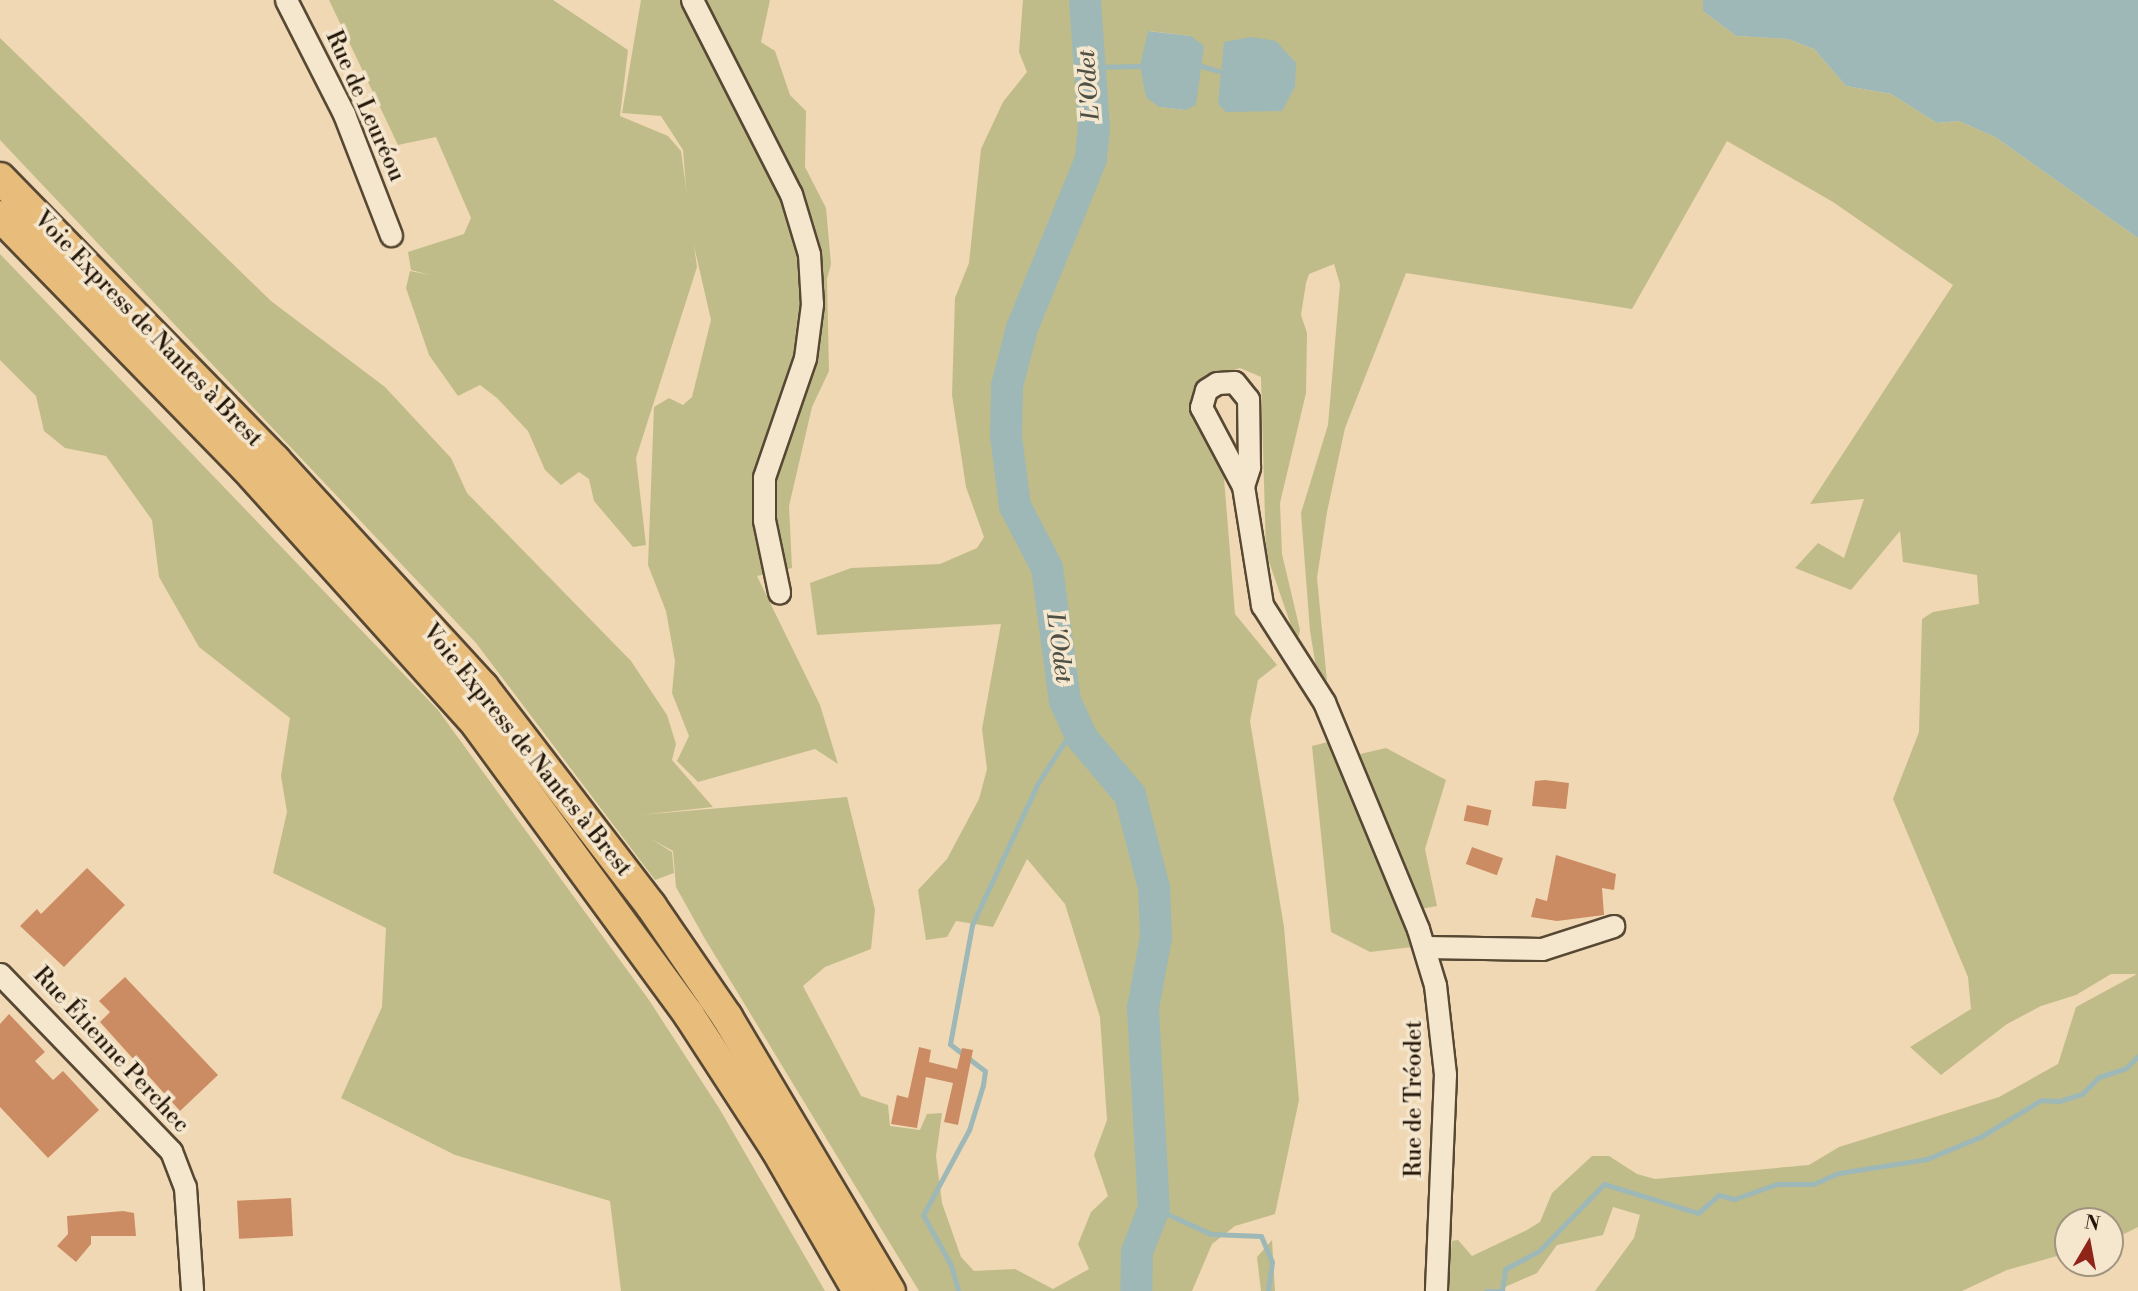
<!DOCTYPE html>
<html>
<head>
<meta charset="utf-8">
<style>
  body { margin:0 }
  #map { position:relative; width:2138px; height:1291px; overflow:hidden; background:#f0d8b4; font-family:"Libre Bodoni",serif }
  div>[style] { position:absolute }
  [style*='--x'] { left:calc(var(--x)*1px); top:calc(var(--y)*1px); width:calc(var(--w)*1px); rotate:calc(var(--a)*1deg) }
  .green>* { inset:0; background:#c0bc89 }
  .water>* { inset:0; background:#9db8b6 }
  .stream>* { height:5px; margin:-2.5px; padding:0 2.5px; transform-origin:2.5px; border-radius:2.5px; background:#9db8b6 }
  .river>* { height:32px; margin:-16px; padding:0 16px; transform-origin:16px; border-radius:16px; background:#9db8b6 }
  .building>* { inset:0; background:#cc8c63; transform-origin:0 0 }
  .roads { filter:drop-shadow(2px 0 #574834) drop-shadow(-2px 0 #574834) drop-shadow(0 2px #574834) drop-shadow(0 -2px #574834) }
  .minor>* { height:21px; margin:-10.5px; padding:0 10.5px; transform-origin:10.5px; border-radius:10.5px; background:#f5e6ce }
  .highway>* { height:30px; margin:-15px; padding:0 15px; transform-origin:15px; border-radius:15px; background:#e8bc7a }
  span { translate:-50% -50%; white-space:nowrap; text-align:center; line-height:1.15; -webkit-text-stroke:7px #f5e6ce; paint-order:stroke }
  .street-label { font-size:23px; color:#24180a }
  .water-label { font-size:24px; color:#4e5046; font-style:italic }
  .north { position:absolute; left:2054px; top:1207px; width:70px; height:70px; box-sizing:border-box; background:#f5e6ce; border:2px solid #a19480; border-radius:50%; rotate:10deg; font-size:19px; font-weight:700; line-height:28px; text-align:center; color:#24180a }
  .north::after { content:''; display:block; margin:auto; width:24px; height:32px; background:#8f2418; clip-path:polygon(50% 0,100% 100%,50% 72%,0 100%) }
</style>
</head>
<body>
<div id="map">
  <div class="green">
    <i style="clip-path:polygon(329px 0,553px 0,628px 50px,620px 116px,668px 136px,681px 151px,697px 267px,636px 458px,646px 545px,633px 547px,594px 501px,589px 479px,579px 472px,561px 485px,545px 470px,528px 431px,497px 398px,480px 385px,458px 396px,429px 355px,406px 288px,410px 271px,430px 275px,411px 270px,408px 252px,464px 234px,471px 218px,436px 137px,398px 145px)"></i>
    <i style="clip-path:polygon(641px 0,770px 0,761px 42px,775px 51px,790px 95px,806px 111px,805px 167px,826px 208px,831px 264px,827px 279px,829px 371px,812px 407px,789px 506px,792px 568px,757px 576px,820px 705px,838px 764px,815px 749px,698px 782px,677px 761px,689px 736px,672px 693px,675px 661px,666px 611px,648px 565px,654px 407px,669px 398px,683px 405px,692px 397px,711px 320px,689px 224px,683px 150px,661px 116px,622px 113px)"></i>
    <i style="clip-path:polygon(evenodd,1023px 0,1703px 0,1703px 11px,1736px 36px,1788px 39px,1814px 49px,1846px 86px,1891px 94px,1937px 123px,1959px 121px,1995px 137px,2138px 238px,2138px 1227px,2110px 1241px,2110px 1221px,2068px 1221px,2068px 1253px,2007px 1270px,1962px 1291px,1595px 1291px,1634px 1238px,1640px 1215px,1613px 1207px,1603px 1235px,1557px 1245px,1537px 1273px,1496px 1291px,1447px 1291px,1452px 1241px,1458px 1240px,1472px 1256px,1527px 1230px,1540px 1222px,1552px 1193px,1592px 1156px,1609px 1156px,1637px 1174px,1655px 1179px,1809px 1165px,1839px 1147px,1999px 1097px,2058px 1064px,2076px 1007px,2137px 974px,2111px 974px,2076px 995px,2041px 1006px,2007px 1024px,1941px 1075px,1910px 1047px,1971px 1009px,1968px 977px,1893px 799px,1919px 732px,1922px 619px,1933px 612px,1979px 604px,1977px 575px,1903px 562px,1900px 531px,1851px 590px,1795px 568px,1818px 543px,1844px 558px,1864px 499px,1810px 504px,1953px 285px,1833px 202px,1727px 141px,1632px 309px,1406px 273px,1345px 428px,1327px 512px,1317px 578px,1327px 681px,1316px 667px,1310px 631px,1301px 513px,1328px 425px,1340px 284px,1334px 264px,1309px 274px,1306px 283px,1301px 315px,1307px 333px,1306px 393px,1280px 503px,1282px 554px,1300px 630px,1297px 643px,1266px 553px,1261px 377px,1240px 368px,1214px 376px,1197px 405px,1200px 428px,1224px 478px,1235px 614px,1277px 665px,1258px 680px,1250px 721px,1284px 927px,1299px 1100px,1275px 1214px,1235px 1226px,1212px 1244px,1192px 1291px,919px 1291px,705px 939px,676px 887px,673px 851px,651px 839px,672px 852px,674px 873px,655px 880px,476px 643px,0 140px,0 38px,271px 301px,385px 387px,451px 458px,467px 493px,631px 661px,667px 715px,676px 744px,672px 760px,713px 807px,640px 815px,847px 797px,875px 910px,871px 949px,825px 967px,803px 986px,861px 1096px,888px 1105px,890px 1126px,920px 1130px,927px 1114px,942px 1113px,936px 1156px,942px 1203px,961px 1257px,974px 1271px,1015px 1269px,1053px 1289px,1089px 1269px,1078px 1244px,1091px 1212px,1108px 1196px,1094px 1155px,1107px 1120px,1100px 1017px,1065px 904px,1027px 859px,993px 927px,956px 921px,947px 937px,926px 940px,918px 890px,947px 859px,979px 799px,987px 769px,982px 729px,1001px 624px,817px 635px,810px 583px,851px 568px,940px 564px,977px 548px,984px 537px,966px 487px,952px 395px,955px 298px,969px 263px,981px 149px,1003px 102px,1027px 72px,1019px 52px,1023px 0,1149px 31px,1191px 36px,1185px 110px,1160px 107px,1147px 97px,1149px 31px)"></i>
    <i style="clip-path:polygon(0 254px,438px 710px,649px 1000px,719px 1108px,825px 1291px,621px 1291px,610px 1201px,455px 1155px,341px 1098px,382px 1007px,386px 928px,273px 873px,287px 812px,281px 776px,290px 718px,199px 647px,159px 577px,152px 520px,106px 456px,65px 448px,44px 431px,36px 396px,0 360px)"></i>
    <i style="clip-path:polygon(1328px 742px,1405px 917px,1412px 947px,1370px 952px,1331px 932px,1312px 746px)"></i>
    <i style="clip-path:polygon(1386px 748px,1446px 780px,1425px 849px,1437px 906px,1421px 909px,1360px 754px)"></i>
    <i style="clip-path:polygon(1272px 1240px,1275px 1291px,1261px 1291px,1257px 1257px)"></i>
  </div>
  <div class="water">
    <i style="clip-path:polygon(1703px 0,2138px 0,2138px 238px,1995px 137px,1959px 121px,1937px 123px,1891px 94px,1846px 86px,1814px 49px,1788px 39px,1736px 36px,1703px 11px)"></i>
    <i style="clip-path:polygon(1148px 31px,1191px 36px,1204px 46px,1196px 105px,1185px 110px,1159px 107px,1146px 97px,1140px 66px)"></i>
    <i style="clip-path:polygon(1251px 37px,1276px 41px,1296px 63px,1295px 87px,1282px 111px,1226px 112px,1218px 104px,1224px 42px)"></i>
  </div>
  <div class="stream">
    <i style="--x:1201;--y:66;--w:18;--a:16"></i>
    <i style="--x:1089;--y:67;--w:51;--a:-1.1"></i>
    <i style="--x:1154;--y:1208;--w:63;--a:24.5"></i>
    <i style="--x:1211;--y:1234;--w:50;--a:2.3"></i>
    <i style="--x:1261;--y:1236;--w:28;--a:67"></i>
    <i style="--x:1272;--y:1262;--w:29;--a:98"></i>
    <i style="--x:958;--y:1291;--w:27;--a:-105"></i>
    <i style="--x:951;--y:1265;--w:57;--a:-119.2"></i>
    <i style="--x:923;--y:1215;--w:97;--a:-61.6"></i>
    <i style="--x:969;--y:1130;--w:47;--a:-72.7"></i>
    <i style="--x:983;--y:1085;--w:14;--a:-82"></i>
    <i style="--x:985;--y:1071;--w:44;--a:-142.4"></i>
    <i style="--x:950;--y:1044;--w:121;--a:-79.5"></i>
    <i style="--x:972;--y:925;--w:157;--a:-65.1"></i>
    <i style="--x:1038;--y:783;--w:70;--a:-57.2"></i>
    <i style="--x:1486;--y:1291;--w:15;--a:0"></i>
    <i style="--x:1502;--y:1291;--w:22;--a:-82"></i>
    <i style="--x:1505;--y:1269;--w:38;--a:-28"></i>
    <i style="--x:1539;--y:1251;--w:93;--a:-45.9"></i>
    <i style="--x:1604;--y:1184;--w:98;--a:17.1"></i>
    <i style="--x:1698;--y:1213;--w:28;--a:-41"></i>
    <i style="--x:1719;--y:1195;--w:16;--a:15"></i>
    <i style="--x:1734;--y:1199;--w:46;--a:-19.2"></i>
    <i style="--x:1777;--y:1184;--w:36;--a:0"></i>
    <i style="--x:1813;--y:1184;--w:28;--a:-23"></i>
    <i style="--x:1839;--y:1173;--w:89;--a:-9"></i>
    <i style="--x:1927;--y:1159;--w:60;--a:-22.7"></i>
    <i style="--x:1982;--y:1136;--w:69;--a:-31.4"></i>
    <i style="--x:2041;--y:1100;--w:18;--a:3"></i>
    <i style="--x:2059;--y:1101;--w:24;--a:-17"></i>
    <i style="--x:2082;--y:1094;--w:24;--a:-45"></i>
    <i style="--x:2099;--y:1077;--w:28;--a:-18"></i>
    <i style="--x:2126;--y:1068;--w:17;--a:-45"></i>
  </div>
  <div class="river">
    <i style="--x:1085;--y:0;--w:128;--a:86"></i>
    <i style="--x:1094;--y:128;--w:31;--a:96"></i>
    <i style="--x:1091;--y:159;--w:183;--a:112.2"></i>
    <i style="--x:1022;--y:328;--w:60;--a:104.5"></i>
    <i style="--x:1007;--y:386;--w:50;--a:91.1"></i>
    <i style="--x:1006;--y:436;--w:71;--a:82.7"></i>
    <i style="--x:1015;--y:506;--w:70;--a:62.7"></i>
    <i style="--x:1047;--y:568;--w:134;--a:82.3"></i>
    <i style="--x:1065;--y:701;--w:41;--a:65.3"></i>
    <i style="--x:1082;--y:738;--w:75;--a:49.9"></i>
    <i style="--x:1130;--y:795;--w:96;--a:75.5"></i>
    <i style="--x:1154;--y:888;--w:49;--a:87.7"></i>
    <i style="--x:1156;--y:937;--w:72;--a:100.4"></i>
    <i style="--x:1143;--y:1008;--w:200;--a:86.9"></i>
    <i style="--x:1154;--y:1208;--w:47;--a:111.1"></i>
    <i style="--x:1137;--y:1252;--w:39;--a:91"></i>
  </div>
  <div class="building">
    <i style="clip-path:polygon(1545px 780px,1569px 783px,1566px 809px,1532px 806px,1535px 781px)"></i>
    <i style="left:1467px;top:805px;width:25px;height:16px;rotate:12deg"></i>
    <i style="left:1472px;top:847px;width:33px;height:18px;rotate:20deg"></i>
    <i style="clip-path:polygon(1556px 855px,1616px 874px,1614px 890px,1602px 888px,1604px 915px,1557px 921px,1531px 917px,1536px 898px,1547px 901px)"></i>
    <i style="clip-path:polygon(87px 868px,125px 905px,64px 967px,20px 926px,37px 909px,41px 914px)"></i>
    <i style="clip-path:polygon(125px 977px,218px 1075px,180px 1111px,100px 1022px,110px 1012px,99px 1001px)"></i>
    <i style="clip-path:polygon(9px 1014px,45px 1052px,35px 1061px,53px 1080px,63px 1071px,99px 1110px,48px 1158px,0 1107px,0 1024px)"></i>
    <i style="clip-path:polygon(919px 1047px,931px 1050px,929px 1062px,957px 1069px,962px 1048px,973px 1050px,958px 1125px,944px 1122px,953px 1083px,926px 1077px,917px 1128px,891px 1124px,897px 1095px,908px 1098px)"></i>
    <i style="left:291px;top:1198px;width:38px;height:54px;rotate:87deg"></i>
    <i style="clip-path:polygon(123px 1211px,134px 1213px,136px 1236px,91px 1236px,91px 1244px,76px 1262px,57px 1246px,68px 1234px,67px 1216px)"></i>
  </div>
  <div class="roads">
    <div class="minor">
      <i style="--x:286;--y:0;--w:128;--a:63"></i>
      <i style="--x:344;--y:114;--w:130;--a:68.8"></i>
      <i style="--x:692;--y:0;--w:218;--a:63"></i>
      <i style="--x:791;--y:194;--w:63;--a:73.3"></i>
      <i style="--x:809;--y:254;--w:50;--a:86.6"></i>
      <i style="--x:812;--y:304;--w:54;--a:97.4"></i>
      <i style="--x:805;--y:358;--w:126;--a:109"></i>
      <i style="--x:764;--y:477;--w:43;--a:90"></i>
      <i style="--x:764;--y:520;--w:74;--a:78.2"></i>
      <i style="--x:1243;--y:486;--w:20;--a:-72"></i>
      <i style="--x:1249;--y:467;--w:68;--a:-90.8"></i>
      <i style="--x:1248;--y:399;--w:22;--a:-129"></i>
      <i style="--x:1234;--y:382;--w:17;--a:177"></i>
      <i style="--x:1217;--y:383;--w:13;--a:148"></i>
      <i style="--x:1206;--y:390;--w:18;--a:106"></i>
      <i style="--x:1201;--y:407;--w:89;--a:62"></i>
      <i style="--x:1243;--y:486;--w:121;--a:80.9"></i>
      <i style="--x:1262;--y:605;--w:115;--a:57.4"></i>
      <i style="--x:1324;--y:702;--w:246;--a:67.5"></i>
      <i style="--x:1418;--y:929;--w:59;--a:73.1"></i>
      <i style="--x:1435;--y:985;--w:90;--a:83.6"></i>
      <i style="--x:1445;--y:1074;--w:217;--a:92.4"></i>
      <i style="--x:1425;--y:947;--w:117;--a:1"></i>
      <i style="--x:1542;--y:949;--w:75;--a:-17.9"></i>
      <i style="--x:0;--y:974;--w:246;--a:46"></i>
      <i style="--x:171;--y:1151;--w:39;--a:69"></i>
      <i style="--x:185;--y:1187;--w:104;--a:86.1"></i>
    </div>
    <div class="highway">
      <i style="--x:0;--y:178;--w:394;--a:45.7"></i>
      <i style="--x:275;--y:460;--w:308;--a:47.5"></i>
      <i style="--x:483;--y:687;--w:276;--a:52.5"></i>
      <i style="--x:651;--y:906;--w:135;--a:55.6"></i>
      <i style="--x:727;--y:1017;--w:319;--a:59.3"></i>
      <i style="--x:0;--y:216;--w:352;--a:45.7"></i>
      <i style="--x:246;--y:468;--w:346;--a:48"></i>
      <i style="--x:477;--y:725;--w:359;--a:53.8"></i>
      <i style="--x:689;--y:1015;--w:160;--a:57"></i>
      <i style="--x:776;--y:1149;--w:164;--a:60"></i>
    </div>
  </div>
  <div class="street-label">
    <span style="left:365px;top:106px;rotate:66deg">Rue de Leuréou</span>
    <span style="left:148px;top:329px;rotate:46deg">Voie Express de Nantes à Brest</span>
    <span style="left:527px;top:750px;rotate:51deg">Voie Express de Nantes à Brest</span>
    <span style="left:111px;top:1050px;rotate:47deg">Rue Étienne Perchec</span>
    <span style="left:1414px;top:1099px;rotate:-90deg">Rue de Tréodet</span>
  </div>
  <div class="water-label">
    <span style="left:1090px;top:85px;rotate:-94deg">L'Odet</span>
    <span style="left:1058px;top:648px;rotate:82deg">L'Odet</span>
  </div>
  <div class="north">N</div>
</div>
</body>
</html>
